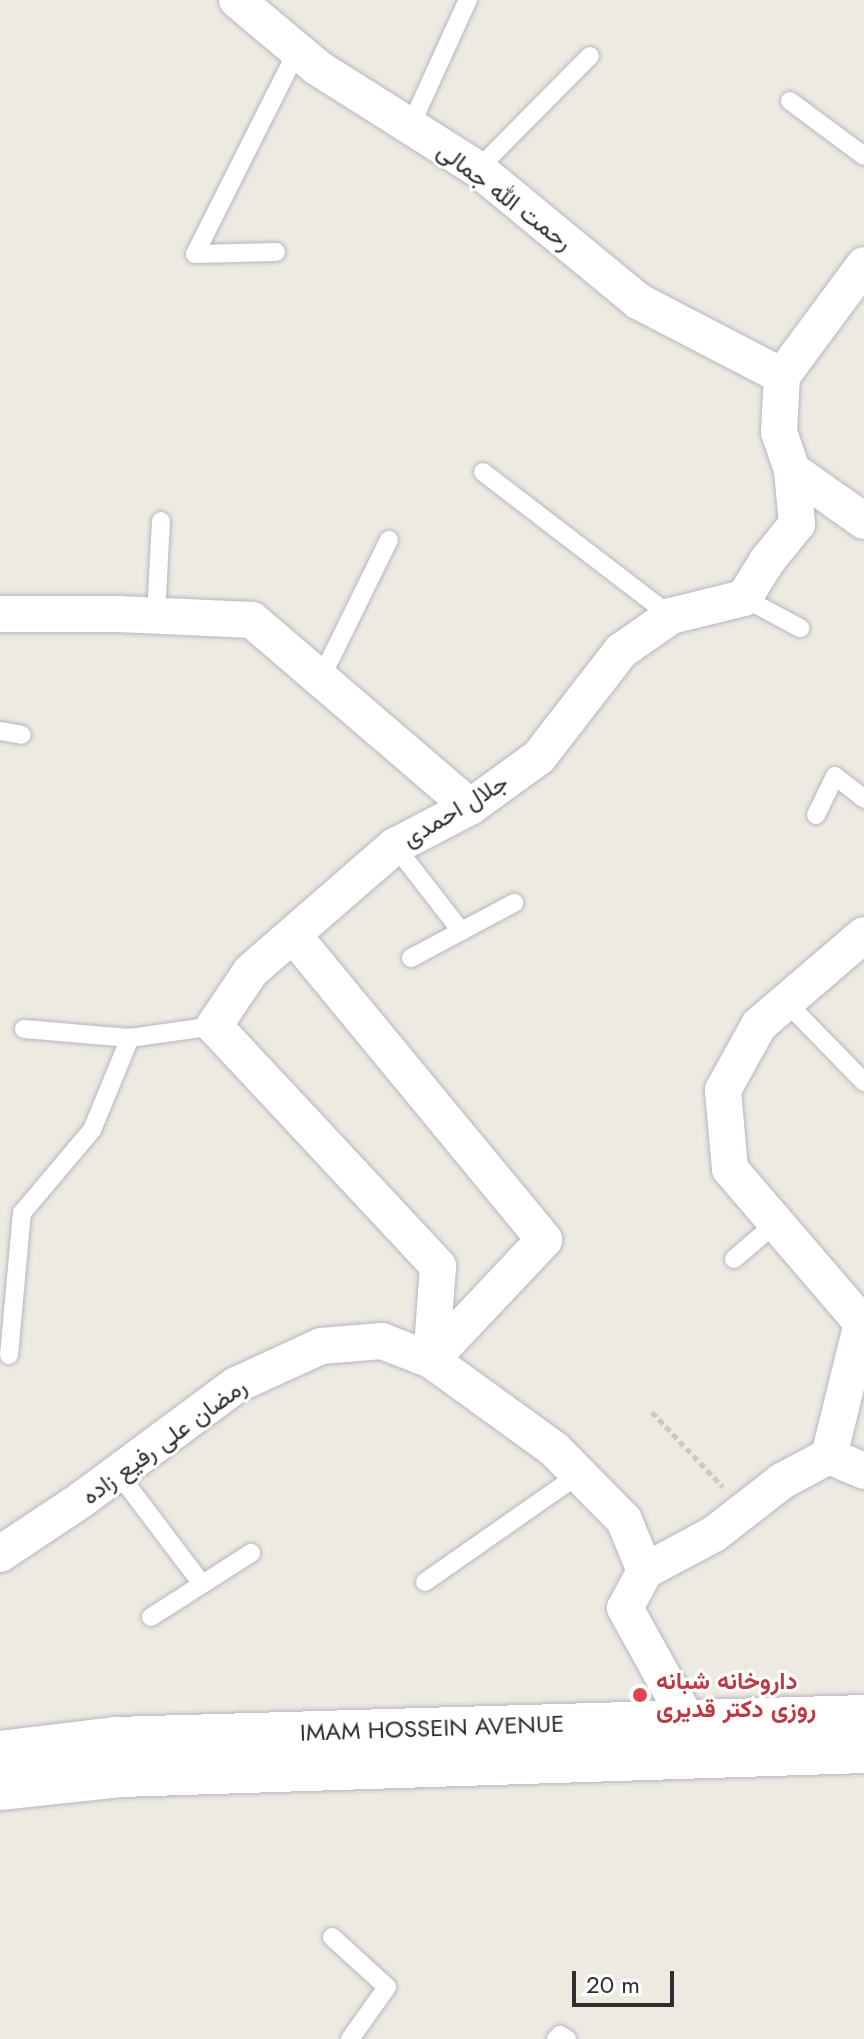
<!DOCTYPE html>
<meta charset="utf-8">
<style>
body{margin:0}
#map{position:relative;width:864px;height:2039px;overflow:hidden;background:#edeae2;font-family:Jost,Vazirmatn,sans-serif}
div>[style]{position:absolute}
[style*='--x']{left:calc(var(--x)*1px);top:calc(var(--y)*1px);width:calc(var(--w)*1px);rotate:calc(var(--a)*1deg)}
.path>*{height:5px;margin-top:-2.5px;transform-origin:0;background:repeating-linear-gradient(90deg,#c9c9c9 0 6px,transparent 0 10px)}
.roads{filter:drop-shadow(0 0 2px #b5b6c0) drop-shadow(0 0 2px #b5b6c0)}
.lane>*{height:18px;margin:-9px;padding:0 9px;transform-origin:9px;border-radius:9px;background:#fff}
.street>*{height:36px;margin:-18px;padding:0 18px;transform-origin:18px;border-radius:18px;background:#fff}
.secondary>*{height:44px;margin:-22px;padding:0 22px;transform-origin:22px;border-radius:22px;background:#fff}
.dots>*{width:22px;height:22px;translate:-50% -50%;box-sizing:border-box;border:4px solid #fff;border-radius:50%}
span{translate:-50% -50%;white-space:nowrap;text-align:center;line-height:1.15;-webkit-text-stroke:6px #fff;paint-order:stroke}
.street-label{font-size:24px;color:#2e2e2e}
.health-label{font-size:24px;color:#be3a42;font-weight:700}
.left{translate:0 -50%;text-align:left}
.scale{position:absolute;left:572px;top:1971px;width:102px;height:36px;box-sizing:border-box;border:4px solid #2e2e2e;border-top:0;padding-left:10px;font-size:24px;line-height:28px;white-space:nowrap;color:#2e2e2e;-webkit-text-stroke:6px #fff;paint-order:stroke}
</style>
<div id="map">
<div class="path">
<i style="--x:652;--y:1412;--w:103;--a:46.6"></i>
</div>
<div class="roads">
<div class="lane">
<i style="--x:790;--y:101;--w:92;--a:36.6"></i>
<i style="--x:410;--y:127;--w:140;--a:-65.5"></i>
<i style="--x:478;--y:169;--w:159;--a:-45.3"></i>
<i style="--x:276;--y:252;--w:81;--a:178.6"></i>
<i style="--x:195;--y:254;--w:227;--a:-63.3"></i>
<i style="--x:483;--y:472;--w:237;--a:37.5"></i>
<i style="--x:744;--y:598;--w:64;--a:28.2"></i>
<i style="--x:156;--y:616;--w:95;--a:-87"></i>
<i style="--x:321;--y:678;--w:154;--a:-63.8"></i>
<i style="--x:0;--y:731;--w:22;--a:10"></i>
<i style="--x:816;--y:815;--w:43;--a:-64"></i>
<i style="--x:835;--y:776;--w:37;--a:38"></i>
<i style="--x:395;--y:846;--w:108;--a:52.2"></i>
<i style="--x:411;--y:958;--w:117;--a:-28.1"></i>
<i style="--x:786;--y:1002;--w:112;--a:45.7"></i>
<i style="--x:24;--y:1029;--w:106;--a:4.9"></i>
<i style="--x:130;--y:1038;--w:85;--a:-8.1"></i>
<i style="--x:734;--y:1259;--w:55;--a:-40.6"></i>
<i style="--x:9;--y:1355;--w:143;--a:-84.8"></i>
<i style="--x:22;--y:1213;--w:109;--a:-49.9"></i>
<i style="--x:92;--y:1130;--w:100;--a:-67.6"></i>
<i style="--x:118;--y:1473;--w:139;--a:52.9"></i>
<i style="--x:425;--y:1582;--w:188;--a:-35"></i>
<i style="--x:151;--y:1617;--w:119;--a:-32.6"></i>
<i style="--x:332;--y:1937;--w:74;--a:42.3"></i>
<i style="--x:387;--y:1987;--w:64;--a:125.4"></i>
<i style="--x:556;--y:2039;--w:6;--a:-45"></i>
<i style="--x:560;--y:2035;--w:8;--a:30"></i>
</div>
<div class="street">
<i style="--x:237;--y:0;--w:106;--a:40"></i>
<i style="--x:318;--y:68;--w:189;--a:32.3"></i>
<i style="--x:478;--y:169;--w:207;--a:39.5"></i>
<i style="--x:638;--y:301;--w:162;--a:27.5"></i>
<i style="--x:792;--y:470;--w:88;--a:35.3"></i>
<i style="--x:0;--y:614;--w:118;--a:0"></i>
<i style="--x:118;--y:614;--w:134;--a:2.6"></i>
<i style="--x:252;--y:620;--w:287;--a:40.6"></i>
<i style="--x:293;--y:935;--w:395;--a:50.5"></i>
<i style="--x:544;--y:1240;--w:165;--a:133.3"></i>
<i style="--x:431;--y:1360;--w:94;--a:-85.7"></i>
<i style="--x:438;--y:1266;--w:328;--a:-133"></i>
<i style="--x:214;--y:1026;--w:66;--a:-56.1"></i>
<i style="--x:251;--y:971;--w:191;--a:-41"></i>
<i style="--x:395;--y:846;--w:85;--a:-27.5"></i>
<i style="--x:470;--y:807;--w:85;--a:-35.9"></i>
<i style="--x:539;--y:757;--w:134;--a:-52.3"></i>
<i style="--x:621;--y:651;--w:61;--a:-35"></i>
<i style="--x:671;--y:616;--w:75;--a:-13.9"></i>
<i style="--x:744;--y:598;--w:44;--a:-58.1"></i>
<i style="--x:767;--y:561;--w:48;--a:-51"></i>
<i style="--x:797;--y:524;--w:54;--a:-95.3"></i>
<i style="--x:792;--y:470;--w:40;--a:-108.9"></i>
<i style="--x:779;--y:432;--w:56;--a:-86.9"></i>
<i style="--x:782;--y:376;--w:138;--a:-53.5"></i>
<i style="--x:829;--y:1456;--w:137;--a:-76.1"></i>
<i style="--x:862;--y:1323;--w:203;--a:-130.6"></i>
<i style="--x:730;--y:1169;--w:79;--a:-95.1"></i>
<i style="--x:723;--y:1090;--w:74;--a:-61"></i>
<i style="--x:759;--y:1025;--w:138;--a:-40.6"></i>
<i style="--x:0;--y:1554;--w:97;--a:-33.7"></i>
<i style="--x:81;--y:1500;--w:193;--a:-36.6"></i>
<i style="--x:236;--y:1385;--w:94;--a:-24.6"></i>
<i style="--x:321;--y:1346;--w:61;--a:-4.7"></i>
<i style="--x:382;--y:1341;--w:53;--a:21.2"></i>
<i style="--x:431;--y:1360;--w:152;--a:35.9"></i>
<i style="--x:554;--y:1449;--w:100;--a:45.4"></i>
<i style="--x:624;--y:1520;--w:55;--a:67.6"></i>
<i style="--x:645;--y:1571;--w:42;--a:118.4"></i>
<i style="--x:625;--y:1608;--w:128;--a:61"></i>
<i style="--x:645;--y:1571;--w:78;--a:-28.2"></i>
<i style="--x:714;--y:1534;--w:86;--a:-37.9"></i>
<i style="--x:782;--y:1481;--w:53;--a:-28"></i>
<i style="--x:829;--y:1456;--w:38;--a:23"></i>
</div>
<div class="secondary">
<i style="--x:0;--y:1753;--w:117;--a:-6.9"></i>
<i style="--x:116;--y:1739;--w:748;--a:-1.68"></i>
<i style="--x:0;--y:1788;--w:122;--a:-6.1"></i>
<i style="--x:121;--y:1775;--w:743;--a:-1.85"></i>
</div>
</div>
<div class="dots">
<i style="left:640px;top:1695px;background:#e0444e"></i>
</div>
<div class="street-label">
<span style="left:505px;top:196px;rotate:37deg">رحمت الله جمالی</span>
<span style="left:455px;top:810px;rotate:-31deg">جلال احمدی</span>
<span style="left:164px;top:1441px;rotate:-36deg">رمضان علی رفیع زاده</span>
<span style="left:432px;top:1728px;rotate:-2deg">IMAM HOSSEIN AVENUE</span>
</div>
<div class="health-label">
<span class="left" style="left:656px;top:1695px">داروخانه شبانه<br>روزی دکتر قدیری</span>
</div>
<div class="scale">20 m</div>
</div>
